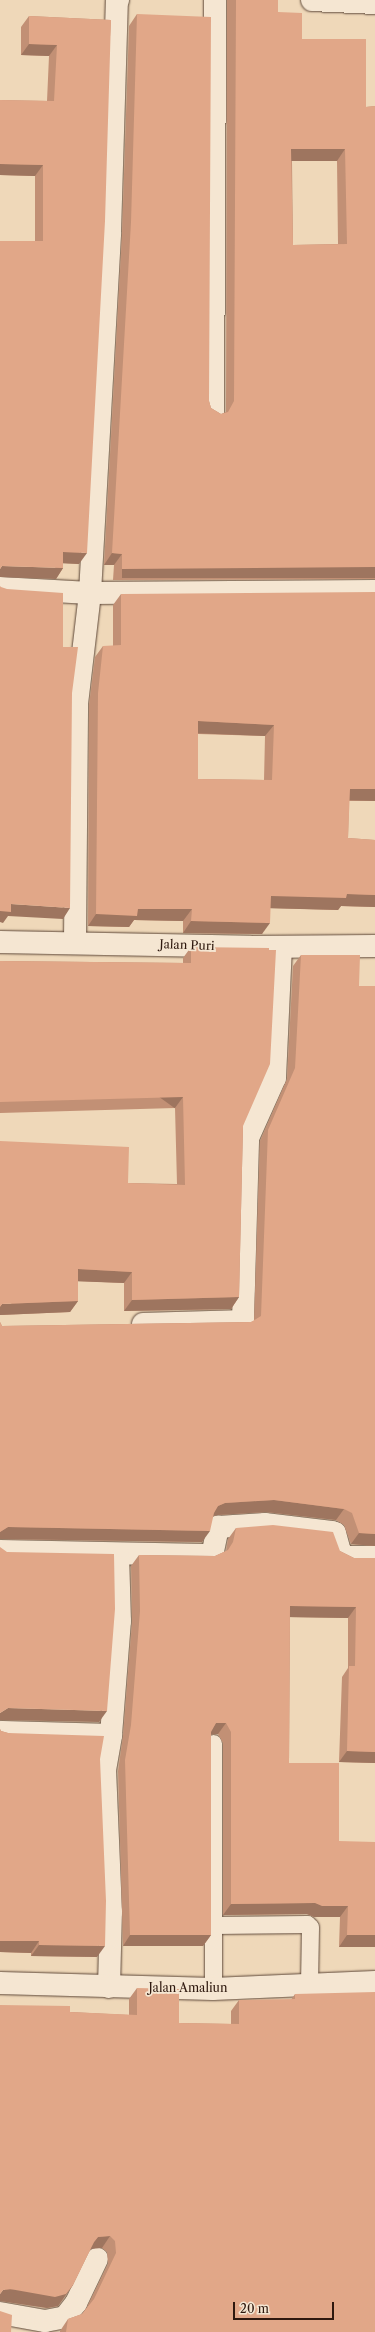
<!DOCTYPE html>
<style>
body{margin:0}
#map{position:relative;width:375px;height:2332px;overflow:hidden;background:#efd8b9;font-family:"Libre Caslon Text",serif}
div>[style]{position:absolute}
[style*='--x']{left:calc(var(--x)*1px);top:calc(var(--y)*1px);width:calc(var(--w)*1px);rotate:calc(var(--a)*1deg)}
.roads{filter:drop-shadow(0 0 1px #5e4839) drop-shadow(0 0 1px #5e4839)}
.lane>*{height:17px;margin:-8.5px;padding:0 8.5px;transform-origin:8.5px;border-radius:8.5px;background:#f5e6d2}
.street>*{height:22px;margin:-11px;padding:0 11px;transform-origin:11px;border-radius:11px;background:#f5e6d2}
.secondary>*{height:22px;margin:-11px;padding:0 11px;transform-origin:11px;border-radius:11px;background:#f5e6d2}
.wall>*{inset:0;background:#c29075}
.shaded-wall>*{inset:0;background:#9e755f;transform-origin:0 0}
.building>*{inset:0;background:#e1a788}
span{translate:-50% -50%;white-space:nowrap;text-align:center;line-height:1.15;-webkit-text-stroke:3.5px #f5e6d2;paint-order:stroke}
.street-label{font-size:12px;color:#2e180e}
.scale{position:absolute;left:233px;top:2302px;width:101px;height:18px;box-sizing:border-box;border:2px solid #2e180e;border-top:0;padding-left:5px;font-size:12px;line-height:14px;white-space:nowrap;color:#2e180e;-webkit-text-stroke:3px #f5e6d2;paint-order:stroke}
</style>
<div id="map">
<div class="roads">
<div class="lane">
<i style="--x:213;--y:1925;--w:94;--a:-0.6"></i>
<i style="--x:307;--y:1924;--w:4;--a:45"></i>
<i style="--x:310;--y:1927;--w:58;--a:91"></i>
<i style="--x:213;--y:1989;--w:246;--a:-90"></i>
</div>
<div class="street">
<i style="--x:213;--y:413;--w:413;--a:-89.7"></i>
<i style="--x:0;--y:588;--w:90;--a:3.2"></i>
<i style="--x:90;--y:593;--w:285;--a:-0.4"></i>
<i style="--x:0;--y:942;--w:250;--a:1.1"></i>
<i style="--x:250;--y:947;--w:125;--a:-0.5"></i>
<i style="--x:75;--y:942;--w:238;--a:-89.5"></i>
<i style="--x:77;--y:704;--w:112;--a:-83.3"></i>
<i style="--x:90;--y:593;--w:361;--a:-86.8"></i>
<i style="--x:110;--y:233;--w:233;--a:-88.3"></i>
<i style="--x:143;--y:1324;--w:100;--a:-1.7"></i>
<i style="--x:243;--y:1321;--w:183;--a:-88.4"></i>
<i style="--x:248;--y:1138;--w:66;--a:-65.8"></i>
<i style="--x:275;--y:1078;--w:131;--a:-87.4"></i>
<i style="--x:0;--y:1551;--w:207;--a:1.1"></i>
<i style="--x:207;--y:1555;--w:7;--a:-34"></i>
<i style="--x:213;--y:1551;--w:25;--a:-78"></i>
<i style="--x:218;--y:1527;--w:47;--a:-3.7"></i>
<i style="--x:265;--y:1524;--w:67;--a:6.8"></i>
<i style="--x:332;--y:1532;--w:3;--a:18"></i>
<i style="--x:335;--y:1533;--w:20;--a:75"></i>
<i style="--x:340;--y:1552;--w:9;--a:36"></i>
<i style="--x:347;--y:1557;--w:28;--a:0"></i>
<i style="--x:0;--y:1732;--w:111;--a:1.5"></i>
<i style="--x:109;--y:1987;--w:75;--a:-88.5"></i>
<i style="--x:111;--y:1912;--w:142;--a:-92.4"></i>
<i style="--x:105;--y:1770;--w:36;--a:-80"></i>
<i style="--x:111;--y:1735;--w:114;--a:-85.5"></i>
<i style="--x:120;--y:1621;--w:67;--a:-91.7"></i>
<i style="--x:0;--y:2313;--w:46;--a:10.1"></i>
<i style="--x:45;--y:2321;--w:20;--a:-11"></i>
<i style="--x:65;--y:2317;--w:18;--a:-52"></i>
<i style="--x:76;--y:2303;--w:49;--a:-64.5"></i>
</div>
<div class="secondary">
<i style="--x:117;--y:0;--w:1;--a:0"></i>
<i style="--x:312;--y:0;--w:63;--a:2.7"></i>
<i style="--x:0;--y:1983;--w:213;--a:1.6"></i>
<i style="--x:213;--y:1989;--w:162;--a:-2.5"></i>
</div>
</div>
<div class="wall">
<i style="clip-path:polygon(evenodd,227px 0,278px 0,278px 12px,302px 39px,366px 107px,375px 106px,375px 579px,113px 580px,114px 565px,104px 565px,122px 234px,129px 26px,137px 14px,209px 401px,211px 408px,221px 414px,226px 412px,227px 0,292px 161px,337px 161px,338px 244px,293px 245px,292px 161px)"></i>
<i style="clip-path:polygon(29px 16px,111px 20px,79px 564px,63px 563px,63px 568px,56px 579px,35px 241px,35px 176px,0 175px,0 100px,47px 101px,49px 56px,21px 55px,21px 27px)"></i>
<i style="clip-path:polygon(evenodd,121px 594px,375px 801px,349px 801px,348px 838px,375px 840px,375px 907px,341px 906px,338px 910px,270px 908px,262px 934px,183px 933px,183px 921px,134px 920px,129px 927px,88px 926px,89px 705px,95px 657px,103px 646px,113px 646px,113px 605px,121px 594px,198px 734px,265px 736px,264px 780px,198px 779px,198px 734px)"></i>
<i style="clip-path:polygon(191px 947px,243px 1126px,239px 1297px,231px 1309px,124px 1311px,124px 1283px,78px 1281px,78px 1301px,70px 1312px,0 1315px,128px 1183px,177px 1184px,175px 1108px,0 1113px,0 961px,183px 963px,183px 958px)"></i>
<i style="clip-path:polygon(301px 955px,359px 986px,375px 986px,375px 1546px,351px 1544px,344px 1525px,336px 1520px,266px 1512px,217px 1515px,213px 1516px,202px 1542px,0 1539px,0 1322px,2px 1326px,251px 1322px,254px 1321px,260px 1141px,287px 1079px,293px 966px)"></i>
<i style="clip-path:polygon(236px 1528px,340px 1551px,354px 1558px,375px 1558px,375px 1763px,339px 1762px,342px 1677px,348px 1668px,348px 1618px,290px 1617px,289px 1763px,339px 1841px,375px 1947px,339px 1947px,340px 1917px,314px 1917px,307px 1914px,223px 1915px,223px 1743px,218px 1734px,211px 1734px,211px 1935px,203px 1946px,123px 1946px,118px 1771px,123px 1736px,132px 1622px,131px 1566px,139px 1555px,215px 1556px,226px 1551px,228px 1539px)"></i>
<i style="clip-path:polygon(0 1729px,1px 1731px,100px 1759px,97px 1957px,31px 1956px,31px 1953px,0 1952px)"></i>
<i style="clip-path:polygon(137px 1988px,179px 2023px,231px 2024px,231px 2011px,239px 2000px,291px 2000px,295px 1994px,375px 2332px,60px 2332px,60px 2331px,68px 2319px,82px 2314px,87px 2307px,108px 2264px,107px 2252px,102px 2248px,91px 2248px,73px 2285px,58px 2306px,47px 2308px,2px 2301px,70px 2012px,129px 2015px,129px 1999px)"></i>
</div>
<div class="shaded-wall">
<i style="clip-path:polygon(29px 44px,57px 45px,49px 56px,21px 55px)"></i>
<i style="clip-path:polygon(291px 149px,345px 149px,337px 161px,283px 161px)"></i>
<i style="clip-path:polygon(0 164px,43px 165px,35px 176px,0 175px)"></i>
<i style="clip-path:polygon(63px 552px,87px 553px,79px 564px,56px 563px)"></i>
<i style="clip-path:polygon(112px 553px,122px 554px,114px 565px,104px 565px)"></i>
<i style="clip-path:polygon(2px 566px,63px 568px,56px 579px,0 577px,0 569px)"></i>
<i style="left:375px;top:567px;width:11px;height:253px;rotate:90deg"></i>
<i style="clip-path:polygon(198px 721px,274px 725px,265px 736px,190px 733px)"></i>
<i style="clip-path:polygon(350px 789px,375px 789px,375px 801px,342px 800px)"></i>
<i style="clip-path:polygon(347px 894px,375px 895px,375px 907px,341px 906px,338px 910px,262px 908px,271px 896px)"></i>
<i style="clip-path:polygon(11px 904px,70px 908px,63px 919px,8px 916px,3px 923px,0 922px,0 911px)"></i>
<i style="clip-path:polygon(138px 909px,192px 909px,183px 921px,134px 920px,129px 927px,88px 926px,96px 914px)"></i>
<i style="clip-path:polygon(191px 921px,270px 923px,262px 934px,183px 933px)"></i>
<i style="left:183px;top:1097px;width:14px;height:183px;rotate:126deg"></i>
<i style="clip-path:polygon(78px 1269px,132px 1272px,124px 1283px,70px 1281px)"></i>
<i style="clip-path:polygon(239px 1297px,231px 1309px,124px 1311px,132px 1300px)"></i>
<i style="clip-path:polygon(78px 1301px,70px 1312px,0 1315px,0 1306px,2px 1304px)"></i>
<i style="clip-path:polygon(274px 1500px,344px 1509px,336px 1520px,266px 1512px,217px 1515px,210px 1517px,218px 1506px,225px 1503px)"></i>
<i style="clip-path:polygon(8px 1527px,210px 1531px,202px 1542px,0 1539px,0 1532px)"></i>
<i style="clip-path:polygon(359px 1533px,375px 1534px,375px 1546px,351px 1544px)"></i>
<i style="clip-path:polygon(290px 1606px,356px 1607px,348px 1618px,282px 1617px)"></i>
<i style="clip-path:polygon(8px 1708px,107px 1711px,99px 1722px,0 1720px,0 1713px)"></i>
<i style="clip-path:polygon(216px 1723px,226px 1723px,218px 1734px,208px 1735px)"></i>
<i style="clip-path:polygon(347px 1751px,375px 1752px,375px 1763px,339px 1762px)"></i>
<i style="clip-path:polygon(315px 1903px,348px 1906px,340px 1917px,314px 1917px,307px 1914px,223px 1915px,231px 1904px)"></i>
<i style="clip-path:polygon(130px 1935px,211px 1935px,203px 1946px,123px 1946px)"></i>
<i style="clip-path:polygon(347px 1935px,375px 1935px,375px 1947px,339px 1947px)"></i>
<i style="clip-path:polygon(0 1941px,39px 1941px,31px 1953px,0 1952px)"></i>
<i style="clip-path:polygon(39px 1945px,105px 1946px,97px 1957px,31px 1956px)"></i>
<i style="clip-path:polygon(110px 2236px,102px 2248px,90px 2249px,94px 2242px,98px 2237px)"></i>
<i style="clip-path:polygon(73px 2285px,58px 2306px,47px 2308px,0 2301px,0 2294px,3px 2290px)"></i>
</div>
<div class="building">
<i style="clip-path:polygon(evenodd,236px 0,278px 0,278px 12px,302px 13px,302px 39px,366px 39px,366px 107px,375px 106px,375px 567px,122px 569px,122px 554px,112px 553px,131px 222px,137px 14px,211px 17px,209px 401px,211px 408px,221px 414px,228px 412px,234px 401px,236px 0,291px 149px,345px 149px,347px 244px,293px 245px,291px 149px)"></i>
<i style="clip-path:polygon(29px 16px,111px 20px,105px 221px,87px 553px,63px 552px,63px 568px,2px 566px,0 569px,0 241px,43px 241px,43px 165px,0 164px,0 100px,54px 101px,57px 45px,29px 44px)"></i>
<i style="clip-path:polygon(0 586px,1px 587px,7px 589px,63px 593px,63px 647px,78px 647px,72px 693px,70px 908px,11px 904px,11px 912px,0 911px)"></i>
<i style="clip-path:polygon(evenodd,375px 592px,375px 789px,350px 789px,348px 838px,375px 840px,375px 895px,347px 894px,346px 898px,271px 896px,270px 923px,191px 921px,192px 909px,138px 909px,137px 916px,96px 914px,98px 693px,103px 646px,121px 645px,121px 594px,375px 592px,198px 721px,274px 725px,272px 780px,198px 779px,198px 721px)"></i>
<i style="clip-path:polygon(191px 947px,269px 948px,269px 950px,276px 950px,270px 1064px,243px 1126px,239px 1297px,132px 1300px,132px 1272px,78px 1269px,78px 1301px,2px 1304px,0 1307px,0 1141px,129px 1147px,128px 1183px,185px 1185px,183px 1097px,0 1102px,0 961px,191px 963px)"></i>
<i style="clip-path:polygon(301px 955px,360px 955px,359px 986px,375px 986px,375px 1534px,359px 1533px,352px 1513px,344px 1509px,274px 1500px,225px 1503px,218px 1506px,214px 1513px,210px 1531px,8px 1527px,0 1532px,0 1322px,2px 1326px,251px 1322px,261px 1316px,268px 1130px,295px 1068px)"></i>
<i style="clip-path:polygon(273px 1525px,333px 1532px,340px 1551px,354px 1558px,375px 1558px,375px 1752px,347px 1751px,349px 1666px,355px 1666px,356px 1607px,290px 1606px,289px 1763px,339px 1763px,339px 1841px,375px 1842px,375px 1935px,347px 1935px,348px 1906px,322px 1906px,315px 1903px,231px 1904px,231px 1732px,226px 1723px,216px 1723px,211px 1732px,211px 1935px,130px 1935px,125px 1760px,131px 1725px,140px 1611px,139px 1555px,215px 1556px,228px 1550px,233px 1542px,236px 1528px)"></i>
<i style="clip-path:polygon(0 1547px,7px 1552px,114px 1554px,115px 1609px,107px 1711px,8px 1708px,0 1713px)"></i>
<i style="clip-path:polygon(0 1729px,1px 1731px,8px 1733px,104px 1736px,100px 1759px,106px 1901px,105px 1946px,39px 1945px,39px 1941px,0 1941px)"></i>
<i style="clip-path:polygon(137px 1988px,179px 1989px,179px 2023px,239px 2024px,239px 2000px,295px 1999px,295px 1994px,375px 1992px,375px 2332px,66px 2332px,68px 2319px,82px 2314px,94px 2299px,116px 2253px,115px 2241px,110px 2236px,98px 2237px,94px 2242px,73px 2285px,66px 2294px,55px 2297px,10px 2289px,3px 2290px,0 2294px,0 2005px,70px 2006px,70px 2012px,137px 2015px)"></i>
<i style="clip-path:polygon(0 2311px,12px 2315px,11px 2332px,0 2332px)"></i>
</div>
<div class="street-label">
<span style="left:187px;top:945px;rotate:2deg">Jalan Puri</span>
<span style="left:188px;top:1988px">Jalan Amaliun</span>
</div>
<div class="scale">20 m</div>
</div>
